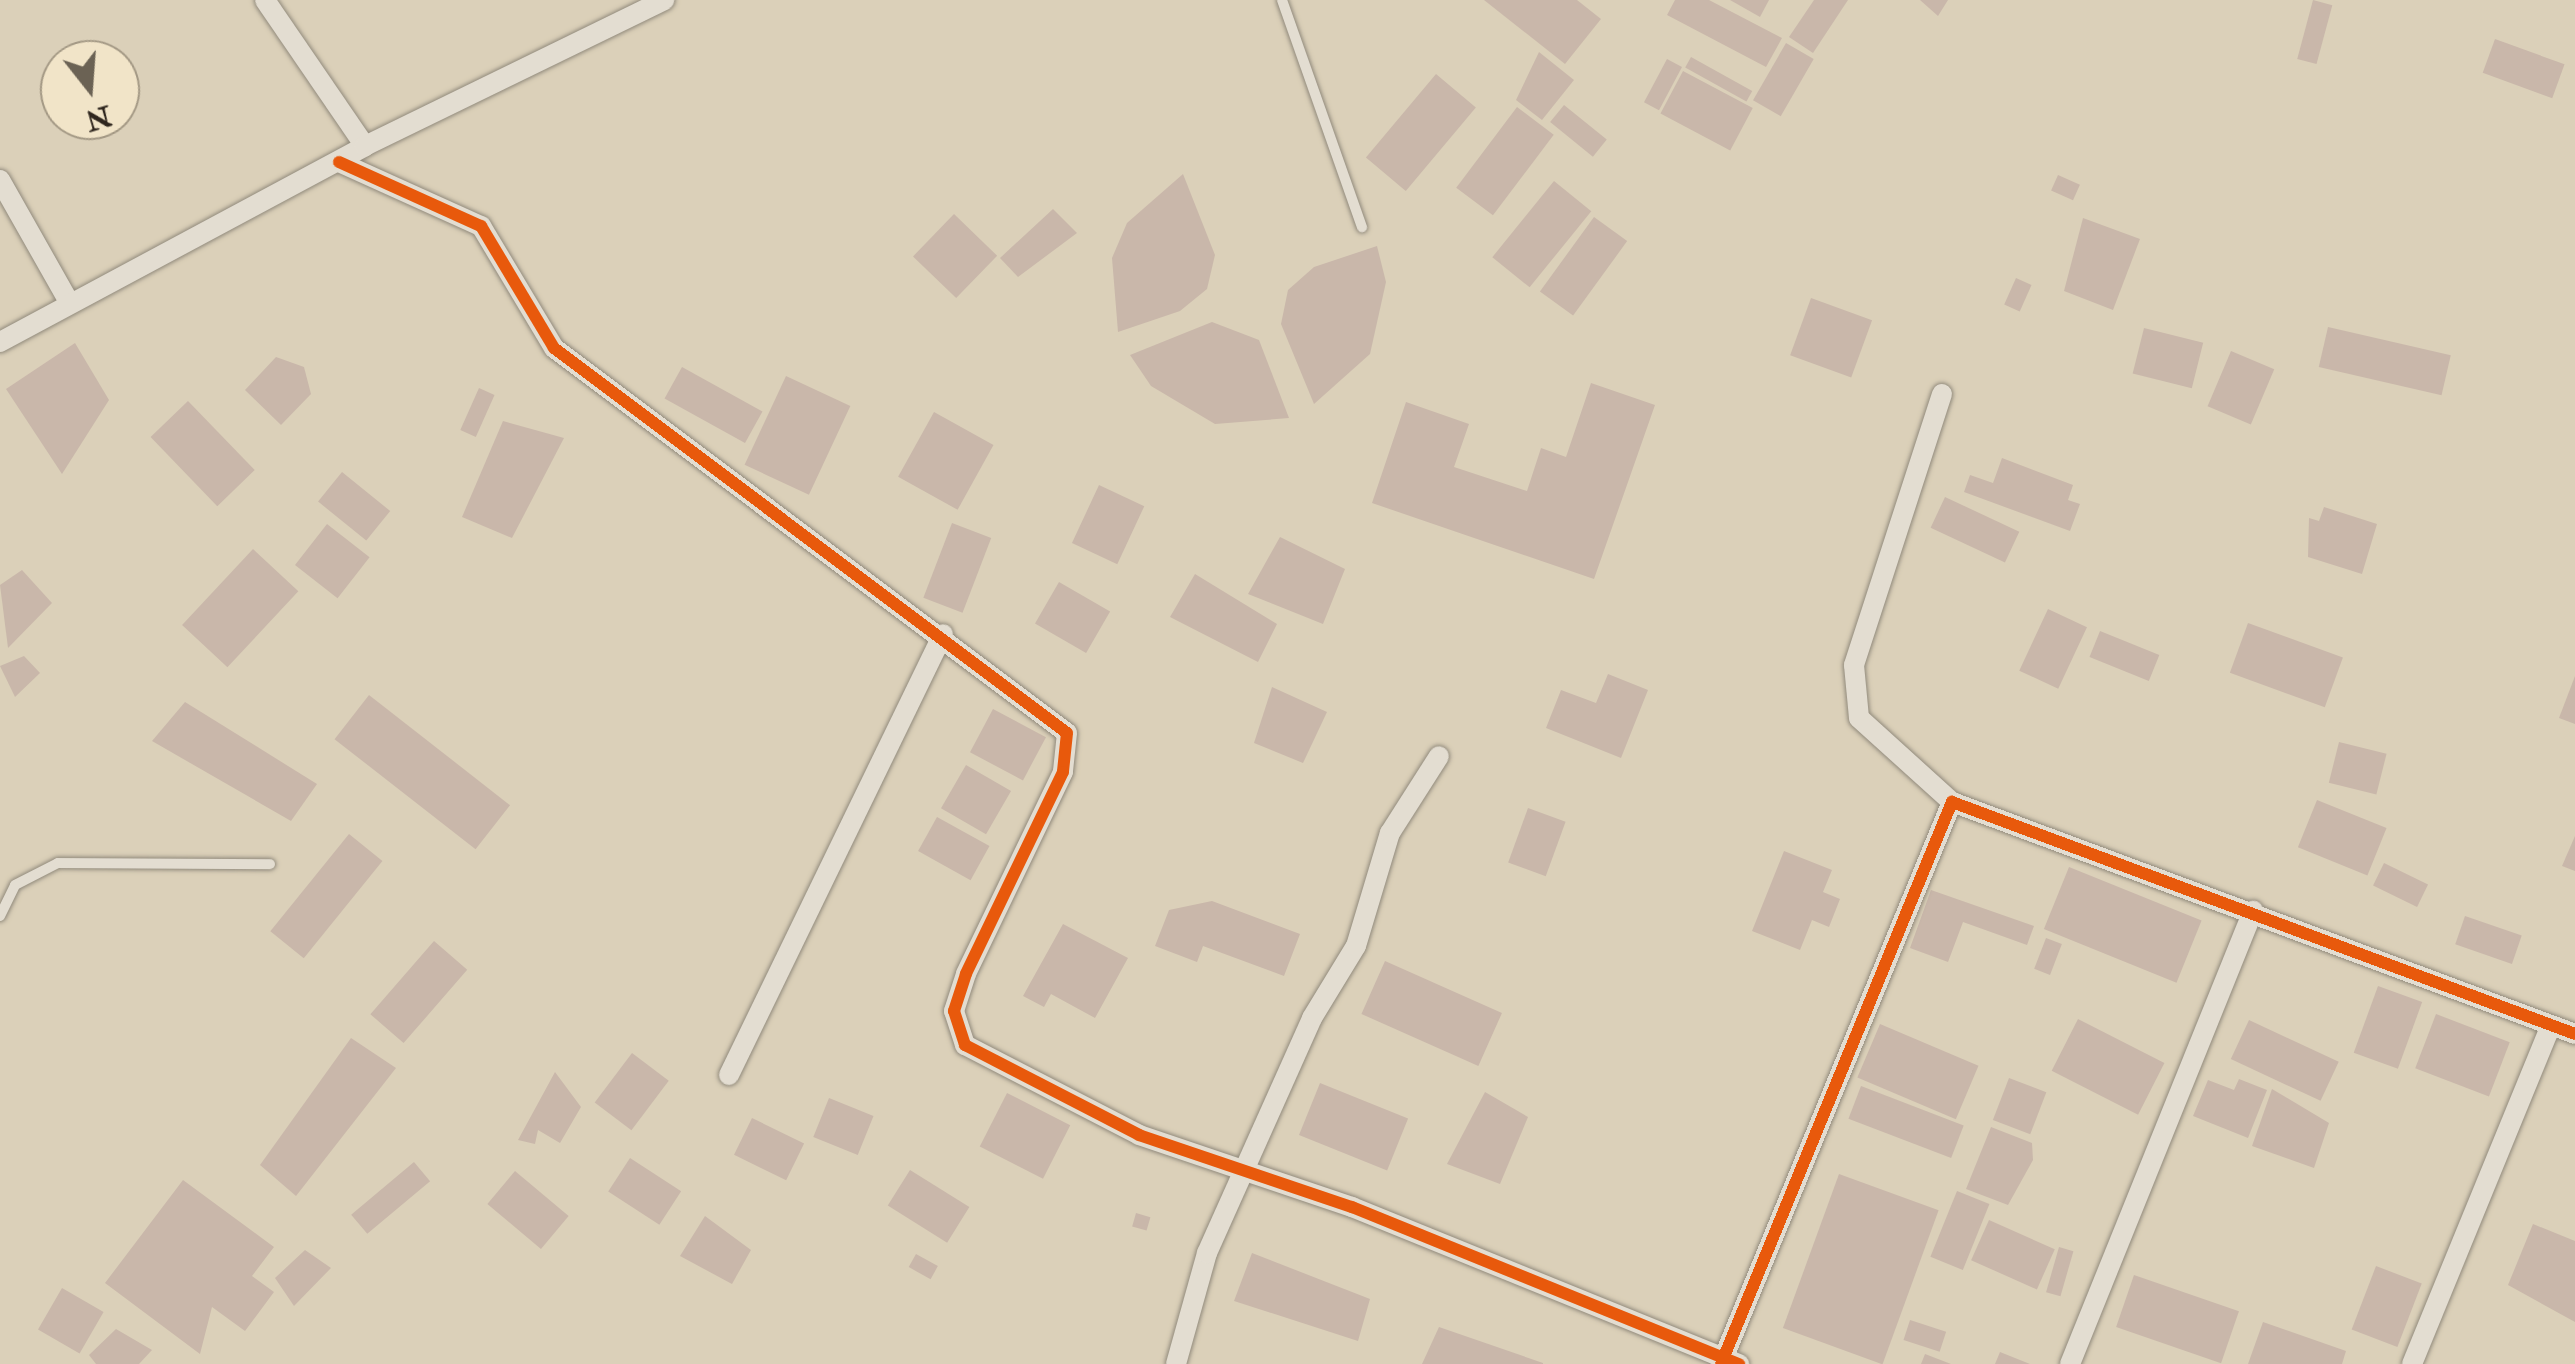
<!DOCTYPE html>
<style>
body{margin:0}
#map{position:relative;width:2575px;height:1364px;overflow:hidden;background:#dbd0b9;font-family:"IM FELL Double Pica",serif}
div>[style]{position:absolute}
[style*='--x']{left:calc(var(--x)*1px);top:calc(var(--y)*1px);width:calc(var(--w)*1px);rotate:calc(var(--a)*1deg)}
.building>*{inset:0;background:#c9b7aa;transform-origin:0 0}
.roads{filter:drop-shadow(0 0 2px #918a7c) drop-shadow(0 0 2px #918a7c)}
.service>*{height:10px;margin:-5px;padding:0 5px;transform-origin:5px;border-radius:5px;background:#e3ddd1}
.minor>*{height:20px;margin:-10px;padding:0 10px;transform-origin:10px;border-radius:10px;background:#e3ddd1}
.cycleway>*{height:12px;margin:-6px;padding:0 6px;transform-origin:6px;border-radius:6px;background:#e8590c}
span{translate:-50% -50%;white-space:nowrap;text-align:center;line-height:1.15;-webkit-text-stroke:10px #f1e4c8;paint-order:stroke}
.north{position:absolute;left:40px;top:40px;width:100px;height:100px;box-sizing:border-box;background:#f1e4c8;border:2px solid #a39884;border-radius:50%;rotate:163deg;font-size:28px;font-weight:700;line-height:40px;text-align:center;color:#2f261e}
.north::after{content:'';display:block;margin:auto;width:35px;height:45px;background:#6b6254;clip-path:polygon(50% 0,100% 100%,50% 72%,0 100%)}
</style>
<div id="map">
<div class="building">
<i style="clip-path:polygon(1484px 0,1577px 0,1601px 19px,1565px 64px)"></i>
<i style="clip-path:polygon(1675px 0,1709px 0,1782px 38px,1766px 67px,1667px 15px)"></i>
<i style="clip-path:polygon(1730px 0,1769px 0,1760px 17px)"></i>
<i style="clip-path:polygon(1814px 0,1848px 0,1813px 53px,1789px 37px)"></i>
<i style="clip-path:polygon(1920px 0,1948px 0,1938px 16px)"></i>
<i style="left:2313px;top:0;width:20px;height:61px;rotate:15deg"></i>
<i style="left:2495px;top:39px;width:74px;height:36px;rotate:20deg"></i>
<i style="left:1786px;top:43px;width:32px;height:66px;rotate:30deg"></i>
<i style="clip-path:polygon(1539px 52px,1574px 80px,1542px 120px,1516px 100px)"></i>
<i style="left:1691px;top:57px;width:70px;height:12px;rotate:29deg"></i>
<i style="left:1667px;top:59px;width:17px;height:49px;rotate:28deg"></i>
<i style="left:1683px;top:71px;width:79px;height:48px;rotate:28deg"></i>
<i style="left:1436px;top:74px;width:52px;height:109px;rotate:40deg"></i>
<i style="left:1564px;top:105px;width:55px;height:22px;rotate:39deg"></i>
<i style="left:1517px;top:107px;width:46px;height:101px;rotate:37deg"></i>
<i style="clip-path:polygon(1183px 174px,1215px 255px,1207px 289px,1180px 311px,1118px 332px,1112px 258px,1127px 223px)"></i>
<i style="left:2058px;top:175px;width:24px;height:17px;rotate:24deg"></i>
<i style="left:1554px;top:181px;width:48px;height:98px;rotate:39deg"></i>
<i style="clip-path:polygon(1053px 209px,1077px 233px,1018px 277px,1000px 258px)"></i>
<i style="left:954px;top:214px;width:60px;height:59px;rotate:44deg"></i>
<i style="left:1594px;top:217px;width:41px;height:92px;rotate:36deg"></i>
<i style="clip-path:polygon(2083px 218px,2140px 239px,2113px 310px,2064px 291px)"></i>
<i style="clip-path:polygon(1377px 246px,1386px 282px,1370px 354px,1314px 404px,1281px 324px,1288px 290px,1314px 267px)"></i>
<i style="left:2016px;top:278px;width:17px;height:29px;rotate:24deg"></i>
<i style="left:1811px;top:298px;width:65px;height:61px;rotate:20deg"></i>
<i style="clip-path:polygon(1212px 322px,1259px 340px,1289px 418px,1215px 424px,1151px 386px,1130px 355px)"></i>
<i style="left:2328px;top:327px;width:126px;height:41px;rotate:13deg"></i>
<i style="left:2144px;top:328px;width:61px;height:47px;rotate:14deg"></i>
<i style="clip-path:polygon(75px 343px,109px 400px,62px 474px,6px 389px)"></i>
<i style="left:2231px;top:351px;width:47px;height:60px;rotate:23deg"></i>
<i style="clip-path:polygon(276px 357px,304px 367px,311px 394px,281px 425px,245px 390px)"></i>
<i style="left:682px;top:367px;width:92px;height:36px;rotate:29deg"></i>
<i style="left:786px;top:376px;width:71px;height:98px;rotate:25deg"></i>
<i style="clip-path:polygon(1591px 383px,1655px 405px,1594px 579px,1372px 503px,1406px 402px,1469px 424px,1454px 467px,1527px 491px,1541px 448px,1566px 457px)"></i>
<i style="left:479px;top:388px;width:17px;height:46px;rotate:24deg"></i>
<i style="left:188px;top:401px;width:96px;height:52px;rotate:46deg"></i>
<i style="left:934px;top:412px;width:68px;height:74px;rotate:29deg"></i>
<i style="clip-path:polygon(503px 421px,564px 438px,512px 538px,462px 517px)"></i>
<i style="clip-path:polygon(2002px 458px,2073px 485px,2068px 500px,2080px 504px,2070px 531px,1964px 492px,1970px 475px,1993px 483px)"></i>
<i style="left:342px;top:472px;width:62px;height:38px;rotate:39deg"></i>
<i style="left:1099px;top:485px;width:50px;height:64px;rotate:25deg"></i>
<i style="left:1945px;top:497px;width:82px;height:34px;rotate:25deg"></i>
<i style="clip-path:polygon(2324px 507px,2377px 524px,2362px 574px,2308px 557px,2309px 518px,2319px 521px)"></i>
<i style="left:952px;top:523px;width:42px;height:80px;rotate:21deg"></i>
<i style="left:327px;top:524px;width:54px;height:52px;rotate:38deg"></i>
<i style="clip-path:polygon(1280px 537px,1345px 569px,1323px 624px,1248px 594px)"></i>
<i style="left:253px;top:549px;width:62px;height:104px;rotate:43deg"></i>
<i style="clip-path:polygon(22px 570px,52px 603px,8px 648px,0 585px)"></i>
<i style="clip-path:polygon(1195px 574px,1277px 624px,1258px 662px,1170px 617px)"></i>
<i style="left:1059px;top:582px;width:59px;height:48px;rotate:30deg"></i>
<i style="left:2048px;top:609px;width:43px;height:68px;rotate:25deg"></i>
<i style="left:2248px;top:623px;width:101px;height:53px;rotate:20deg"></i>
<i style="left:2100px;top:631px;width:64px;height:28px;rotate:22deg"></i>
<i style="clip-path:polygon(24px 656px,40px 673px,15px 697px,0 666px)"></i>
<i style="clip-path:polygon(1608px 674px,1648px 690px,1621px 758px,1546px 728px,1561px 690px,1596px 703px)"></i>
<i style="clip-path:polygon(2575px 676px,2575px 724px,2559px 718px)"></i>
<i style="clip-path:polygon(1272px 687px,1327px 712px,1303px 763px,1254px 743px)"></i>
<i style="left:369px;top:695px;width:179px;height:56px;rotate:38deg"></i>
<i style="clip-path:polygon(185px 702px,317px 784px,291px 821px,152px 741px)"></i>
<i style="left:993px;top:709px;width:60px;height:49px;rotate:28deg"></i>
<i style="left:2339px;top:742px;width:49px;height:42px;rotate:14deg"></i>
<i style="left:966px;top:765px;width:52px;height:50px;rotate:30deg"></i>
<i style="left:2317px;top:800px;width:75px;height:51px;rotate:22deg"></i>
<i style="left:1528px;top:808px;width:40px;height:58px;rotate:20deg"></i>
<i style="left:937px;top:817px;width:60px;height:39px;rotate:29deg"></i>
<i style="left:349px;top:834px;width:43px;height:125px;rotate:39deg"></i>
<i style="clip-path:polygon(2575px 836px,2575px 871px,2562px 866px)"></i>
<i style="clip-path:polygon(1784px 851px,1832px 870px,1823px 892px,1840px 899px,1829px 927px,1812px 920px,1800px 950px,1752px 931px)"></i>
<i style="left:2384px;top:863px;width:49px;height:25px;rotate:26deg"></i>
<i style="left:2069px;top:867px;width:143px;height:67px;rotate:22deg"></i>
<i style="clip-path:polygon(1931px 890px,2034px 926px,2027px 945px,1963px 922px,1948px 962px,1910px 948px)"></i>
<i style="clip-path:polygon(1212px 901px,1300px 934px,1284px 976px,1203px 946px,1197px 962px,1155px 946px,1169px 910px)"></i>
<i style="left:2465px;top:916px;width:60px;height:30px;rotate:19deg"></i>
<i style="clip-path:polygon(1063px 924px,1128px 958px,1095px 1018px,1051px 994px,1044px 1007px,1023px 996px)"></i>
<i style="left:2046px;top:938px;width:17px;height:33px;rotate:21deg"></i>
<i style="left:434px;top:941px;width:44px;height:97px;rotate:41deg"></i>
<i style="left:1385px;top:961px;width:128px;height:58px;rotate:24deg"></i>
<i style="left:2378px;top:986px;width:47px;height:71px;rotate:20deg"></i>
<i style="left:2436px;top:1014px;width:79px;height:58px;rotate:21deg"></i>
<i style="left:2078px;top:1019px;width:97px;height:58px;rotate:27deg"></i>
<i style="left:2249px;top:1020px;width:99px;height:43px;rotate:25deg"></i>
<i style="left:1880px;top:1024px;width:107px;height:58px;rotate:23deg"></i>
<i style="clip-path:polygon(351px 1038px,396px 1068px,296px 1196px,260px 1165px)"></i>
<i style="left:632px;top:1053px;width:46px;height:62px;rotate:37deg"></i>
<i style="clip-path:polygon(555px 1072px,581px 1107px,560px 1143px,538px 1130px,535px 1144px,518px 1140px)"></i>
<i style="left:2009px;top:1078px;width:40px;height:45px;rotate:21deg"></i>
<i style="clip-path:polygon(2239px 1079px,2267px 1090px,2248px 1138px,2193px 1116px,2208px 1080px,2234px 1090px)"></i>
<i style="left:1320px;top:1083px;width:95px;height:56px;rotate:22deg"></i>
<i style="left:1861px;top:1086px;width:110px;height:35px;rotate:21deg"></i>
<i style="clip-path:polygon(2272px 1089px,2329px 1123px,2314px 1168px,2252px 1146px)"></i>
<i style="clip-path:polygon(1485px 1092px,1528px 1117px,1500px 1184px,1447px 1164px)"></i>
<i style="left:1007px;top:1093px;width:71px;height:60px;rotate:27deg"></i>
<i style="left:829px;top:1098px;width:48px;height:42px;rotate:22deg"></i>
<i style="left:752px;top:1118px;width:58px;height:41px;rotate:26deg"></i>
<i style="clip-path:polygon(1991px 1127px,2032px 1143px,2033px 1160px,2008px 1205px,1966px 1189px)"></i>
<i style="left:630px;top:1158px;width:61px;height:40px;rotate:33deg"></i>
<i style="left:414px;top:1162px;width:25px;height:82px;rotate:50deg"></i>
<i style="left:910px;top:1170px;width:70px;height:42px;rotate:32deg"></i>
<i style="left:515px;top:1171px;width:70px;height:43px;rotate:40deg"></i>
<i style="left:1839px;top:1174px;width:106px;height:164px;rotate:20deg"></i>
<i style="clip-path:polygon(183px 1180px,274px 1247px,252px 1276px,274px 1292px,245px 1331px,212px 1307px,200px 1354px,105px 1283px)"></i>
<i style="left:1957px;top:1191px;width:35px;height:71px;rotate:22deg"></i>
<i style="left:1136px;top:1213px;width:15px;height:14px;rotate:16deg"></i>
<i style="clip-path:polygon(705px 1216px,751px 1250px,732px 1284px,680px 1256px)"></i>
<i style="left:1989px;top:1220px;width:72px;height:44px;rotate:24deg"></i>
<i style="clip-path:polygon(2533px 1224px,2575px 1241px,2575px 1322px,2508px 1285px)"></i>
<i style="left:2059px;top:1247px;width:15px;height:47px;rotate:16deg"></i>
<i style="clip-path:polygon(305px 1250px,331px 1268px,294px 1306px,275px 1278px)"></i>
<i style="clip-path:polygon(1252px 1253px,1370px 1299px,1358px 1341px,1234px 1301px)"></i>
<i style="left:916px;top:1254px;width:25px;height:15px;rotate:29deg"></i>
<i style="left:2376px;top:1266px;width:49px;height:68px;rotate:21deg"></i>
<i style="left:2134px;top:1275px;width:111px;height:55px;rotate:19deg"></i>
<i style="left:62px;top:1288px;width:48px;height:48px;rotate:30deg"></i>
<i style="left:1910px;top:1320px;width:38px;height:21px;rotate:18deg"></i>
<i style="clip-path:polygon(2263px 1322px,2346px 1351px,2342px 1364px,2248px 1364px)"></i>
<i style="clip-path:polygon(1439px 1327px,1543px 1363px,1543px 1364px,1422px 1364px)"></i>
<i style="clip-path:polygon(116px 1329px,152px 1350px,139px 1364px,96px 1364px,89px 1355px)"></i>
<i style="clip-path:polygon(2000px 1352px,2030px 1364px,1995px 1364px)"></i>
<i style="clip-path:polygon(1925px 1354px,1951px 1364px,1921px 1364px)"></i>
</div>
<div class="roads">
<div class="service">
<i style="--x:1282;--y:0;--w:241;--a:70.6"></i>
<i style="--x:0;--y:916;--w:34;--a:-64"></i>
<i style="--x:15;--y:885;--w:48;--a:-27.1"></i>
<i style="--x:58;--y:863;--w:212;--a:0.3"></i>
</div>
<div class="minor">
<i style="--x:265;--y:0;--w:177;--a:55.6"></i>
<i style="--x:339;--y:162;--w:156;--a:24.3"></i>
<i style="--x:481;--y:226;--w:142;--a:59.1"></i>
<i style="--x:554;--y:348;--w:641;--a:36.89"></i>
<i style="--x:1067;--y:733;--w:39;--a:96"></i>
<i style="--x:1063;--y:772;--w:224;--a:115.7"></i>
<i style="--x:966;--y:974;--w:39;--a:108"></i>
<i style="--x:954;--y:1011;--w:36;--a:72"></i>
<i style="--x:965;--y:1045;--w:196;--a:27.3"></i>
<i style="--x:1139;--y:1135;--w:225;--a:18.7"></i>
<i style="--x:1352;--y:1207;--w:418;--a:22.1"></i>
<i style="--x:0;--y:180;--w:140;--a:60.5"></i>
<i style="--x:0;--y:342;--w:414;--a:-28.2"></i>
<i style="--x:365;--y:146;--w:333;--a:-26"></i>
<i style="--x:1942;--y:394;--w:285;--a:108"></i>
<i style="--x:1854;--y:665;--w:53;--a:84.6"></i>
<i style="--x:1859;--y:718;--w:125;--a:42.1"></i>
<i style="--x:729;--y:1075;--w:490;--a:-64.1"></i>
<i style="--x:1176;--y:1364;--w:115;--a:-74.4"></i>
<i style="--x:1207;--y:1253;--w:257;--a:-65.9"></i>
<i style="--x:1312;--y:1018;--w:84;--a:-58.6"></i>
<i style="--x:1356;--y:946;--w:118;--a:-73.3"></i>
<i style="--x:1390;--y:833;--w:91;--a:-57.5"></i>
<i style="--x:1721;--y:1364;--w:608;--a:-67.66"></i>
<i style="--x:1952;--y:802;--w:665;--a:20.42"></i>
<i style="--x:2070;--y:1364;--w:489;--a:-68"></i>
<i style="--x:2412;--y:1364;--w:366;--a:-67.7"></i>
</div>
</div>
<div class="cycleway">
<i style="--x:339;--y:162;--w:156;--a:24.3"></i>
<i style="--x:481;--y:226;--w:142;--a:59.1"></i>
<i style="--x:554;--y:348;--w:641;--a:36.89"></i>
<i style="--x:1067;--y:733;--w:39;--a:96"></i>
<i style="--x:1063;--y:772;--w:224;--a:115.7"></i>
<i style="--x:966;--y:974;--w:39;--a:108"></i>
<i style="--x:954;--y:1011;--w:36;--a:72"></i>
<i style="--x:965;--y:1045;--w:196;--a:27.3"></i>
<i style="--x:1139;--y:1135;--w:225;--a:18.7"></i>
<i style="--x:1352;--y:1207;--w:418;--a:22.1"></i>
<i style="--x:1721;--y:1364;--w:608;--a:-67.66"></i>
<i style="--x:1952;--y:802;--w:665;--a:20.42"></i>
</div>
<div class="north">N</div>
</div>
